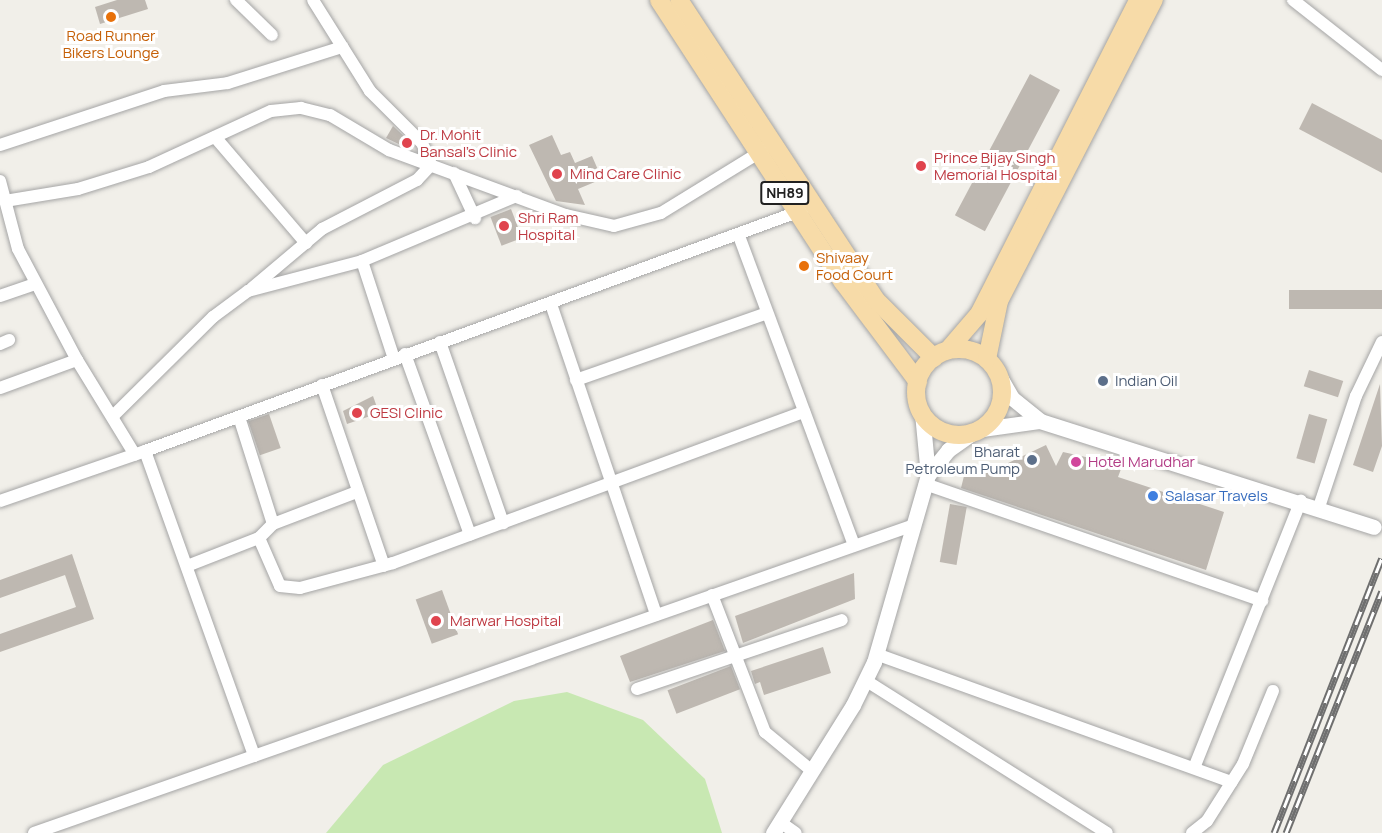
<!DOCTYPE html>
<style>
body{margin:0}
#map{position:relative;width:1382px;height:833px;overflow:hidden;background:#f1efe9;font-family:Manrope,sans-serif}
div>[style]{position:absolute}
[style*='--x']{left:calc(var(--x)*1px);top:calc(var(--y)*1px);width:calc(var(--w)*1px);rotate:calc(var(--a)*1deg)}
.grass>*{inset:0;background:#c8e8b2}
.building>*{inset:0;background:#beb8b1;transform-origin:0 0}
.roads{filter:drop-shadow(0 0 2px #a5a5a5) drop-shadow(0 0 2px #a5a5a5)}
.minor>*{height:12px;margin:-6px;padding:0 6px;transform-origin:6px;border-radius:6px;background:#fff}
.tertiary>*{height:15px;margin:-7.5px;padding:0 7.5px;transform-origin:7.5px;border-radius:7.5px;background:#fff}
.primary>*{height:18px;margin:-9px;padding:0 9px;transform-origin:9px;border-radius:9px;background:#f7dba8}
.primary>.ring{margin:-9px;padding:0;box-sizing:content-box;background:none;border:18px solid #f7dba8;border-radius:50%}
.rail>*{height:7px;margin-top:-3.5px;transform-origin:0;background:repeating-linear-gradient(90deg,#fff 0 14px,#6f6f6f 0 28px);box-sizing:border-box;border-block:2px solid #6f6f6f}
.dots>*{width:16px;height:16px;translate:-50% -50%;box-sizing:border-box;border:3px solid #fff;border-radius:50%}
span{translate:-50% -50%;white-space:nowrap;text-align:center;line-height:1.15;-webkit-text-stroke:6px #fff;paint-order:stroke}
.shield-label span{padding:2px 4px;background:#fff;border:2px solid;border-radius:4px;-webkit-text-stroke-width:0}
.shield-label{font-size:14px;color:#212121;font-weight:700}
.food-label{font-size:15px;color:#c56008}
.left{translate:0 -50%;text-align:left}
.health-label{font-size:15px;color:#be3a42}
.service-label{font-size:15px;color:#4e5e75}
.right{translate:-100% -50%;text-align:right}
.hotel-label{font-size:15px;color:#b23c85}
.shop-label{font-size:15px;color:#366cbe}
</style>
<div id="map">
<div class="grass">
<i style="clip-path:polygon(567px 692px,643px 720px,705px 779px,722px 833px,326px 833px,383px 765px,514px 701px)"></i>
</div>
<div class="building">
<i style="clip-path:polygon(117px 0,145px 0,148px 9px,100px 24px,95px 7px)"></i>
<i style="left:1030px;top:74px;width:34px;height:160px;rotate:28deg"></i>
<i style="clip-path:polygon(1312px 103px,1382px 140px,1382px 173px,1299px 129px)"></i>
<i style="clip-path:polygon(393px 126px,409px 141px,407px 148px,386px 138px)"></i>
<i style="clip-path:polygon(552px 135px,561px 155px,570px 152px,575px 163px,592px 156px,602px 179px,578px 189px,585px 205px,556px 201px,529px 145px)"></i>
<i style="left:511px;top:209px;width:31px;height:22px;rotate:69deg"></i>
<i style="left:1382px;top:290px;width:19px;height:93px;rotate:90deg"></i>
<i style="left:1309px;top:370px;width:36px;height:17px;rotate:18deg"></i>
<i style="clip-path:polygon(1380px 384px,1382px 446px,1373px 472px,1353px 465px)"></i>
<i style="clip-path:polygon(373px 396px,379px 413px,347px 424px,343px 411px)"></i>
<i style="left:269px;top:414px;width:36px;height:22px;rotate:71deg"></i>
<i style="left:1309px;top:414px;width:19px;height:46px;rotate:16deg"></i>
<i style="clip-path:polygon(1046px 445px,1056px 466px,1063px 452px,1090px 458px,1121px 469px,1118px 477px,1224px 512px,1206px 570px,961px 488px,965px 472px,1004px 465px)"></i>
<i style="left:950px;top:504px;width:17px;height:59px;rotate:10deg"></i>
<i style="clip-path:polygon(72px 554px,94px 619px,0 652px,0 634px,76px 607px,65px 575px,0 598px,0 580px)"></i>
<i style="clip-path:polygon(854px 573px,855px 599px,743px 643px,735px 616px)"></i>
<i style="left:442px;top:590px;width:47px;height:28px;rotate:70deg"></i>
<i style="clip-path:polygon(713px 620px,725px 651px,630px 682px,620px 656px)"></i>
<i style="clip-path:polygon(823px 647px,831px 673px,764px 695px,760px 682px,755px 684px,751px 671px)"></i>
<i style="left:731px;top:666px;width:25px;height:68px;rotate:69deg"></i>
</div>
<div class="roads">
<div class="minor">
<i style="--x:236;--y:0;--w:50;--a:44.2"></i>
<i style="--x:1293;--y:0;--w:113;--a:38.2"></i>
<i style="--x:215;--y:137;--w:140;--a:49.4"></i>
<i style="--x:0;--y:145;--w:173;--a:-18.2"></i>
<i style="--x:164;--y:91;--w:64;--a:-7.1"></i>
<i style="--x:228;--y:83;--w:120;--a:-17.5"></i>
<i style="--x:454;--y:173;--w:50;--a:65"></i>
<i style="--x:0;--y:181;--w:70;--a:75.2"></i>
<i style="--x:18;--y:249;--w:126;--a:62"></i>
<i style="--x:5;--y:201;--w:74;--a:-9.3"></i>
<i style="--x:78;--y:189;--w:74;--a:-17.2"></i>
<i style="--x:149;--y:167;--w:134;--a:-24.7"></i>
<i style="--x:271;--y:111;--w:30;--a:-6"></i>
<i style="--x:301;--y:108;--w:30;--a:14"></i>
<i style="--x:330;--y:115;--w:69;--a:30.7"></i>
<i style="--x:389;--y:150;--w:189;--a:20.2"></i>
<i style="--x:566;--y:215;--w:49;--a:12.9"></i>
<i style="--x:614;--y:226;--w:49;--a:-15.5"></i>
<i style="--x:661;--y:213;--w:122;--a:-31.6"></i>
<i style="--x:739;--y:236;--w:330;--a:69.6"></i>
<i style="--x:362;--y:261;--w:103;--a:71.9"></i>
<i style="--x:252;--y:288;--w:92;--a:-40.1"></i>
<i style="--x:322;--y:229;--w:107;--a:-27.3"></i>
<i style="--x:417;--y:180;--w:21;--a:-47"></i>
<i style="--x:431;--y:165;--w:24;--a:-112"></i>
<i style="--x:422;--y:143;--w:74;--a:-135"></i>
<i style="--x:370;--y:91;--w:107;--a:-122.1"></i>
<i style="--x:0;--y:296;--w:37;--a:-19"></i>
<i style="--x:551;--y:304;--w:328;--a:71.3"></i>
<i style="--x:440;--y:342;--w:192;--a:70.8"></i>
<i style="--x:0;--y:344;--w:10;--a:-24"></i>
<i style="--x:405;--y:354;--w:192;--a:70.2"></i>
<i style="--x:576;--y:380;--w:202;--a:-19.3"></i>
<i style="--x:322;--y:385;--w:191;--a:71.1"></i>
<i style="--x:0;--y:388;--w:82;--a:-20"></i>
<i style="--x:77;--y:360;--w:111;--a:58.6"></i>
<i style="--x:113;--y:416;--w:141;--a:-44.7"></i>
<i style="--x:213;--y:317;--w:44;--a:-36.6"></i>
<i style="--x:248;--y:291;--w:118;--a:-14.7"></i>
<i style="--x:362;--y:261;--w:168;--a:-22.8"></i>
<i style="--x:240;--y:420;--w:109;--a:72.4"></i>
<i style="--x:273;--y:524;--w:90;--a:-20.9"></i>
<i style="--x:145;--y:451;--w:701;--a:-20.12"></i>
<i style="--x:925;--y:484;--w:357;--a:19.1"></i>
<i style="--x:0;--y:501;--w:153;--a:-19"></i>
<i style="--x:145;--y:451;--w:324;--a:70.3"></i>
<i style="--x:1319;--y:507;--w:117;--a:-71.6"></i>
<i style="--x:1356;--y:396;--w:60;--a:-64.3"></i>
<i style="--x:259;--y:538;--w:52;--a:66.4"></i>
<i style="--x:280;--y:586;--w:20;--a:6"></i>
<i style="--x:300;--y:588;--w:96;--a:-15"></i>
<i style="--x:393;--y:563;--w:438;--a:-20.2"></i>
<i style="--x:187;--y:566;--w:77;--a:-21.3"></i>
<i style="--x:259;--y:538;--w:20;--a:-45"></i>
<i style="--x:712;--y:595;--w:147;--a:68.9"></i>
<i style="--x:765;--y:732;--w:61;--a:39.7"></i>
<i style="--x:876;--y:654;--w:378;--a:19.8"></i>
<i style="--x:865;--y:680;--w:286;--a:32.3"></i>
<i style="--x:637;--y:689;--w:216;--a:-18.6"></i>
<i style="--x:1194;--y:768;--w:288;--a:-68.2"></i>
<i style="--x:780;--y:822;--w:19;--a:35"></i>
<i style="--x:34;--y:833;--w:929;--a:-19.29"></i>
<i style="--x:1192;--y:833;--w:19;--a:-39"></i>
<i style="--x:1207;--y:821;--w:67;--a:-57.7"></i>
<i style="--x:1243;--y:764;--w:79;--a:-67.7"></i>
</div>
<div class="tertiary">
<i style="--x:997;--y:372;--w:30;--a:60"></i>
<i style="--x:1012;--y:398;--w:36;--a:39"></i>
<i style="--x:922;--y:413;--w:62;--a:84.5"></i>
<i style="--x:982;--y:429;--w:59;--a:-7.9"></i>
<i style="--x:1040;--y:421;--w:350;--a:17.6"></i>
<i style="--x:773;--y:833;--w:151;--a:-58"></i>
<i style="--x:853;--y:705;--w:48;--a:-64"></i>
<i style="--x:874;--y:662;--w:195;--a:-73.9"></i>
<i style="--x:928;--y:475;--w:32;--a:-51"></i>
<i style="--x:948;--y:450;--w:29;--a:-35"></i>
</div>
<div class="primary">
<i style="--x:659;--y:0;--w:337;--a:56.9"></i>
<i style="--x:843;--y:282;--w:125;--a:53.1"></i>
<i style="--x:679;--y:0;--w:359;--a:56.7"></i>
<i style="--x:876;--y:300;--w:82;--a:45"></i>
<i class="ring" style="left:916px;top:349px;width:68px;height:68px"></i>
<i style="--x:948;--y:350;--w:48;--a:-49.3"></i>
<i style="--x:979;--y:314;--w:352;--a:-63.1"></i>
<i style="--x:987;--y:359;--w:59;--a:-78.3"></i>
<i style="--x:999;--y:301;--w:339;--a:-62.8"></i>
</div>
</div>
<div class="rail">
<i style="--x:1274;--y:833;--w:295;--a:-68.6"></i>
<i style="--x:1286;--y:833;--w:260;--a:-68.4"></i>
</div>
<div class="dots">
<i style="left:111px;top:17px;background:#e8710a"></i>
<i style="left:407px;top:143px;background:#e0444e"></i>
<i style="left:921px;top:166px;background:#e0444e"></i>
<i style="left:557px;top:174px;background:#e0444e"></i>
<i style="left:504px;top:226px;background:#e0444e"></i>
<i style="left:804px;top:266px;background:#e8710a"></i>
<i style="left:1103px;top:381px;background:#5c6f8a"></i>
<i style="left:357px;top:413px;background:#e0444e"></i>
<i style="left:1032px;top:460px;background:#5c6f8a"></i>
<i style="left:1076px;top:462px;background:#d1479c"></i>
<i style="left:1153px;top:496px;background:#3f7fe0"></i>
<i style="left:436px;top:621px;background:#e0444e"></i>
</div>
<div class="shield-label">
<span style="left:785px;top:193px">NH89</span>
</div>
<div class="food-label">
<span style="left:111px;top:44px">Road Runner<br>Bikers Lounge</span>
<span class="left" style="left:816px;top:266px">Shivaay<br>Food Court</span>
</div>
<div class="health-label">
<span class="left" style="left:420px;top:143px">Dr. Mohit<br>Bansal's Clinic</span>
<span class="left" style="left:934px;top:166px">Prince Bijay Singh<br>Memorial Hospital</span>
<span class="left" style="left:570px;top:174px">Mind Care Clinic</span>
<span class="left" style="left:518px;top:226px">Shri Ram<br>Hospital</span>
<span class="left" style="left:370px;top:413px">GESI Clinic</span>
<span class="left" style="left:450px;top:621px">Marwar Hospital</span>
</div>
<div class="service-label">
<span class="left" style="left:1115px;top:381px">Indian Oil</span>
<span class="right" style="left:1020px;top:460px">Bharat<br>Petroleum Pump</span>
</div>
<div class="hotel-label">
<span class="left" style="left:1088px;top:462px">Hotel Marudhar</span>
</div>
<div class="shop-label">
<span class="left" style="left:1165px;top:496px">Salasar Travels</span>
</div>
</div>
